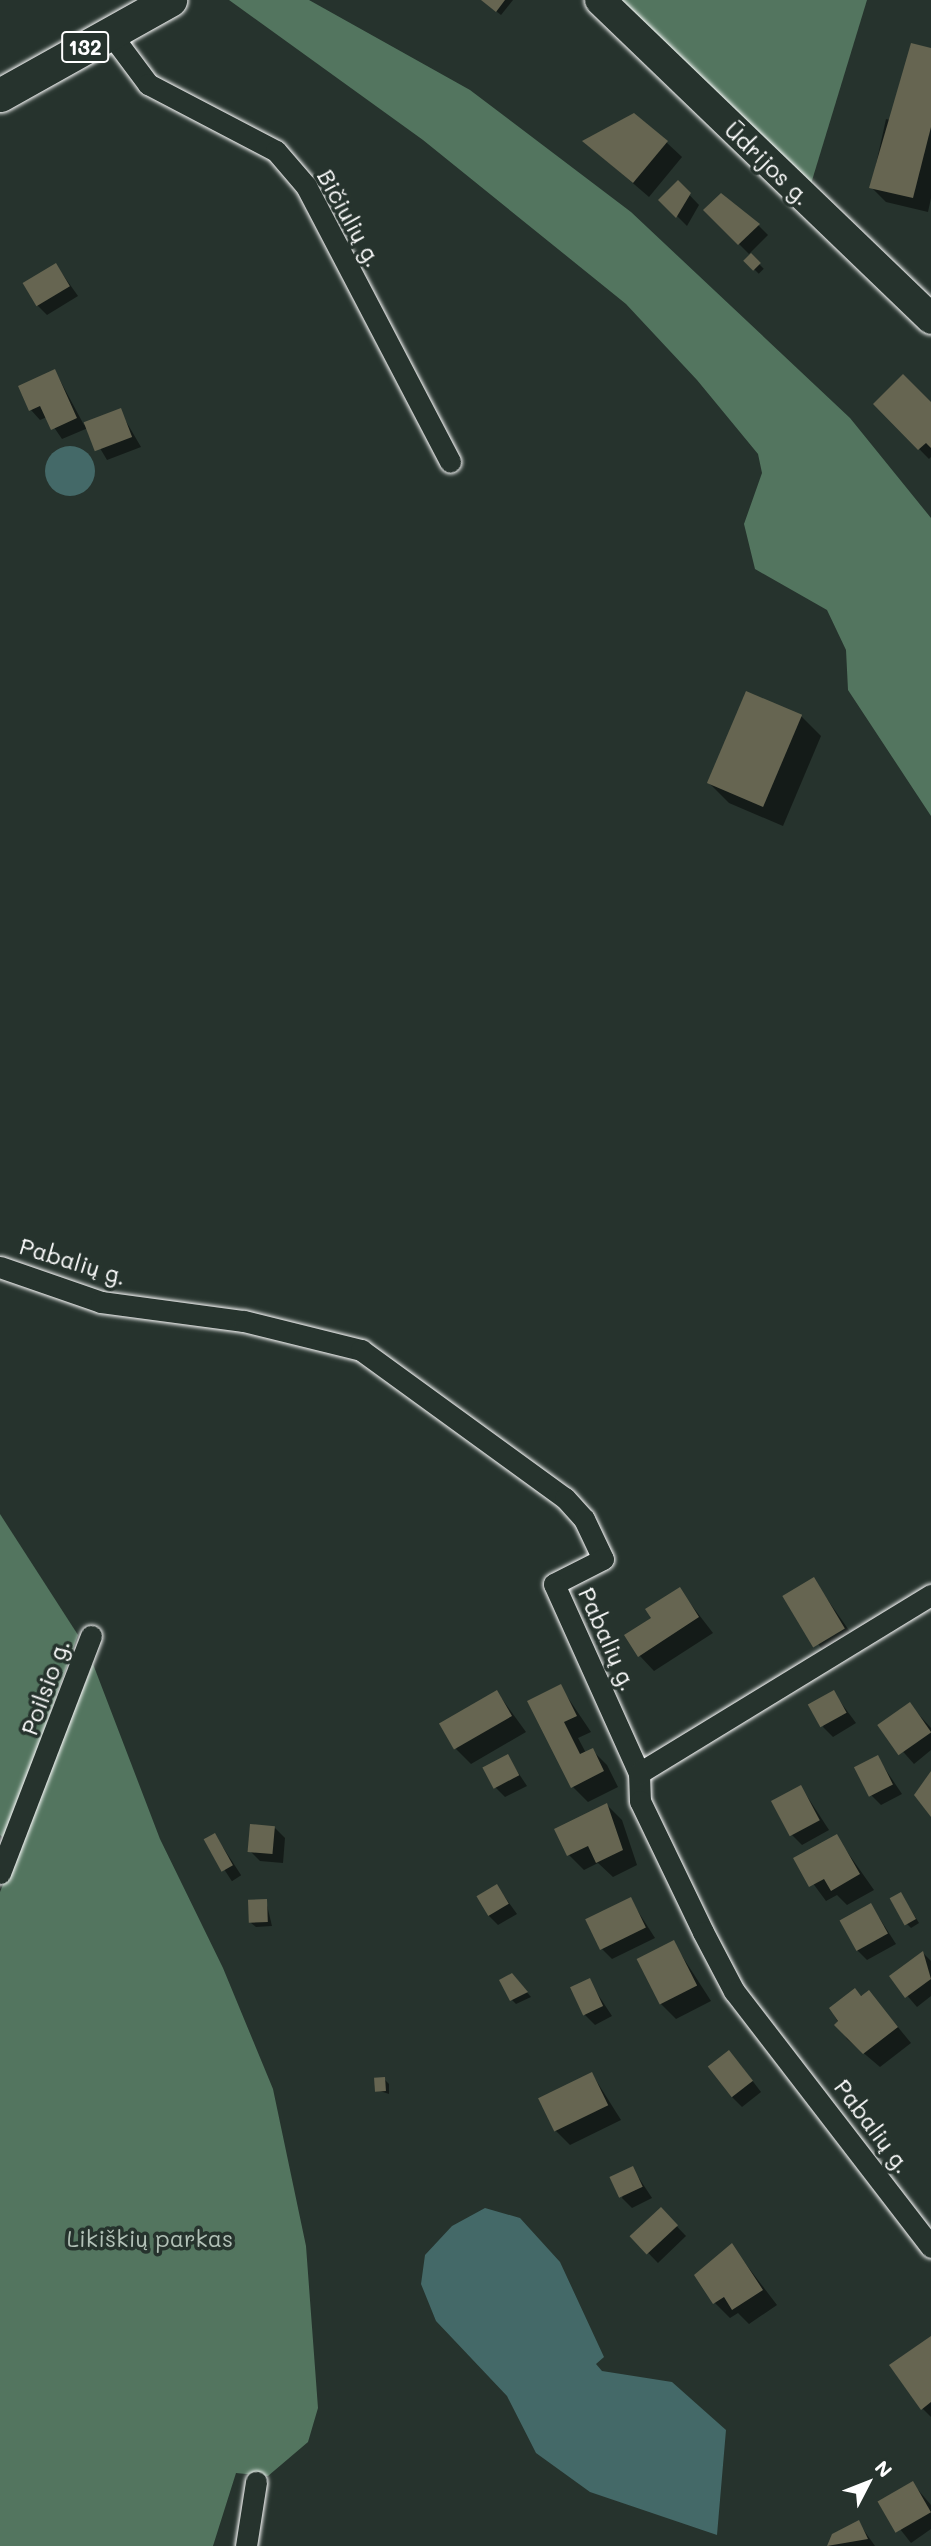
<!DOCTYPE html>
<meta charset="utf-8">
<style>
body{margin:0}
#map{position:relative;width:931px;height:2546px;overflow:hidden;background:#26332d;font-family:Mali,sans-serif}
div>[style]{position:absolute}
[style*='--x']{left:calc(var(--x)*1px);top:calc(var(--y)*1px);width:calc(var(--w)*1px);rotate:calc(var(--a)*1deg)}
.green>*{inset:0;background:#53755f}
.water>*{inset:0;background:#446968}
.round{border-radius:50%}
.shadow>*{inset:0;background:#0007;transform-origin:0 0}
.building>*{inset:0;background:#666551;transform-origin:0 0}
.roads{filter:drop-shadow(0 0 2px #fff) drop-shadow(0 0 2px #fff)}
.street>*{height:21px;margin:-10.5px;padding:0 10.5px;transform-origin:10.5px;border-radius:10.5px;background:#26332d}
.secondary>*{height:30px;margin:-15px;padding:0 15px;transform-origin:15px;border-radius:15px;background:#26332d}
.primary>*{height:33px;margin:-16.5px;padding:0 16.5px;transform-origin:16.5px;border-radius:16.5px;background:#26332d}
span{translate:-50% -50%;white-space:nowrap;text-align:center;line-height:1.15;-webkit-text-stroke:7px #26332d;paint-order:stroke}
.shield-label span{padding:2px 5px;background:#26332d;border:2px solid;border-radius:5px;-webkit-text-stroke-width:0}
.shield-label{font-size:21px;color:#fff;font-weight:700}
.street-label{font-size:23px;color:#fff}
.park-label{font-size:23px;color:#b2c1b7}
.north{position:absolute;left:833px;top:2448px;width:70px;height:70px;-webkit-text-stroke:5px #26332d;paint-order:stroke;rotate:48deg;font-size:19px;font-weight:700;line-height:28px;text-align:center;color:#fff}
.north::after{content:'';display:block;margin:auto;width:24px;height:32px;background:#fff;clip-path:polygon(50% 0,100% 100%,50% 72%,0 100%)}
</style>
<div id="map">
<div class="green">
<i style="clip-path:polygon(229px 0,309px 0,470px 90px,631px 212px,850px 418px,931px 518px,931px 816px,848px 690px,846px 650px,827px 610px,755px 569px,744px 524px,762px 473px,758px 454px,697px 380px,626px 304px,423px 140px)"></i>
<i style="clip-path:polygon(620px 0,867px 0,810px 187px)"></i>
<i style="clip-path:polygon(0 1514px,78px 1635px,5px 1839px,0 1835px)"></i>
<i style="clip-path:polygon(93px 1664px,160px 1839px,223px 1968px,273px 2089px,306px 2246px,318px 2408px,308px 2442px,268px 2476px,236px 2473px,213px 2546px,0 2546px,0 1892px)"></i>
</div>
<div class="water">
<i class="round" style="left:45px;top:446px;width:50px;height:50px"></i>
<i style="clip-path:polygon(485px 2208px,520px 2218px,560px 2262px,604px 2357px,596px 2364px,602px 2371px,672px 2382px,726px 2430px,717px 2535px,590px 2492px,536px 2453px,507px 2396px,436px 2321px,421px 2284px,425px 2255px,452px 2226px)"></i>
</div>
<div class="shadow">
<i style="clip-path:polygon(482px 0,513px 0,501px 15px)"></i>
<i style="clip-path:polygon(931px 50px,931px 198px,928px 212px,886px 202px,871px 187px,886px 119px,895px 121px)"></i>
<i style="clip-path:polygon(585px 142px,666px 142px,682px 157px,649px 197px)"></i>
<i style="clip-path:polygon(678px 183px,699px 205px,687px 226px,661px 200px)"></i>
<i style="clip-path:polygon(705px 210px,758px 225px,768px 235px,749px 254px)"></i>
<i style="left:751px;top:256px;width:18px;height:7px;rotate:45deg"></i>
<i style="clip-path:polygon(56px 265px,78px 296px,47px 315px,37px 305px)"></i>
<i style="clip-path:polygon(55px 371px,84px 425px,120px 411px,141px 447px,107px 460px,88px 428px,62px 439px,47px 417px,40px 420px,31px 410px)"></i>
<i style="clip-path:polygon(875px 404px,931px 405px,931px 457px,929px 459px)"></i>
<i style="clip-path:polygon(801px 716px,821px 736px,783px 826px,729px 803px,709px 783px)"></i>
<i style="left:813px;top:1579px;width:80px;height:33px;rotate:55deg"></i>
<i style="clip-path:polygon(679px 1589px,713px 1633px,654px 1671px,639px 1655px)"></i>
<i style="clip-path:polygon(560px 1686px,591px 1732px,578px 1738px,586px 1753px,592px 1750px,607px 1765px,618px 1787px,588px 1802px,573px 1787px,530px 1701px)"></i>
<i style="clip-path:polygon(497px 1692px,526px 1732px,471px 1764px,456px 1749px)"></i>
<i style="clip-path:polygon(833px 1692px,856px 1723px,833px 1737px,823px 1727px)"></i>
<i style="clip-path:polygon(910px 1705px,931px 1728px,931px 1750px,914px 1764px,882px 1728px)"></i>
<i style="clip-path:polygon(507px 1756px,527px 1786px,505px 1797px,495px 1787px)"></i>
<i style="clip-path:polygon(877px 1757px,902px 1794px,881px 1805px,871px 1795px)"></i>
<i style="clip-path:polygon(801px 1787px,829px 1830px,802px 1845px,792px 1835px)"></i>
<i style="clip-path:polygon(607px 1805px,622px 1820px,637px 1865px,613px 1877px,598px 1863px,584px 1870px,569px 1855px)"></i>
<i style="clip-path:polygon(275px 1828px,285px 1838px,283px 1863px,260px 1861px,250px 1851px)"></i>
<i style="left:215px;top:1835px;width:48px;height:11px;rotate:57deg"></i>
<i style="clip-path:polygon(836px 1836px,874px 1890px,847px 1905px,837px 1895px,826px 1901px,795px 1859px)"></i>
<i style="clip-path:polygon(497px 1886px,517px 1914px,498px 1925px,488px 1915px)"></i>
<i style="clip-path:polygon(901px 1894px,919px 1923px,911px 1928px,907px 1924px)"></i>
<i style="clip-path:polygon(630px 1899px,655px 1938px,612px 1959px,602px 1949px)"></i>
<i style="clip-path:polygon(266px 1901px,272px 1926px,256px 1927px,251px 1923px)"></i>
<i style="clip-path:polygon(871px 1905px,896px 1944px,867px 1960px,857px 1950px)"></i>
<i style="clip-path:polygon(673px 1942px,711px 2001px,676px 2019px,661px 2004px)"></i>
<i style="clip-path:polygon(923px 1953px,931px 1961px,931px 1996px,917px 2007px,891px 1977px)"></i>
<i style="clip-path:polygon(512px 1975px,531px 1997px,516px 2004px,512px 2000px)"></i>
<i style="clip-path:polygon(589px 1981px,612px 2016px,595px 2025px,585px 2015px)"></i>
<i style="clip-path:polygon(869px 1992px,911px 2043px,880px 2067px,847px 2039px,831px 2009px)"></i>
<i style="clip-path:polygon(738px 2062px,761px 2092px,742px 2107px,732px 2097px)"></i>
<i style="clip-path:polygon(592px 2074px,621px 2120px,570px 2145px,555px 2130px)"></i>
<i style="clip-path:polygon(384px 2079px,389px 2084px,389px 2094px,377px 2090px)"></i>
<i style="clip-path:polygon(633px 2169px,652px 2198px,632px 2208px,622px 2198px)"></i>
<i style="left:661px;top:2210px;width:36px;height:39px;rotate:46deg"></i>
<i style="clip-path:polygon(732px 2246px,777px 2305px,749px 2324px,738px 2313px,730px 2318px,715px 2303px)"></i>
<i style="clip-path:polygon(931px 2339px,931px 2417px,922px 2408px)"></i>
<i style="clip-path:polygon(913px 2484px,931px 2505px,931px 2529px,911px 2543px,882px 2506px)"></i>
<i style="clip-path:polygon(858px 2522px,875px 2546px,829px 2546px,833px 2535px)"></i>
</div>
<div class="building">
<i style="clip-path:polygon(481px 0,505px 0,496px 12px)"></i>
<i style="clip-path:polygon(911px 43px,931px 48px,931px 127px,913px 198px,869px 188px)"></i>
<i style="clip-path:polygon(634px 113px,668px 141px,633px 183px,582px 141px)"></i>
<i style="clip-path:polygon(678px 180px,691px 193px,676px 218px,658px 200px)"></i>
<i style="clip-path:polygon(721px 193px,760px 224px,738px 245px,703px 210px)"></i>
<i style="left:751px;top:253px;width:14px;height:11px;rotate:45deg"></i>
<i style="left:56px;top:263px;width:27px;height:39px;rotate:59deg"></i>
<i style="clip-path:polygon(55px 369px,77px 418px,51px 430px,40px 406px,29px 411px,18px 386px)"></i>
<i style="clip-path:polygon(903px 374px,931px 402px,931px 448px,926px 443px,918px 450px,873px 404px)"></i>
<i style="left:121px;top:408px;width:31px;height:40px;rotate:69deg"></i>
<i style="left:746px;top:691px;width:61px;height:100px;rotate:23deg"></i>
<i style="left:814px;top:1577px;width:60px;height:37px;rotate:59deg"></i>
<i style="clip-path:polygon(680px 1587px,699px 1617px,638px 1657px,624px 1635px,651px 1618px,645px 1609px)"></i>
<i style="clip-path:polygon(561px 1684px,577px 1716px,564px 1722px,580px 1754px,593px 1748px,604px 1771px,571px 1788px,527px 1701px)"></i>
<i style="left:497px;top:1690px;width:30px;height:67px;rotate:60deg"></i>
<i style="left:834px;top:1690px;width:26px;height:30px;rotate:61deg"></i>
<i style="left:910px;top:1702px;width:37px;height:40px;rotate:55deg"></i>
<i style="left:508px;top:1754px;width:24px;height:29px;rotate:62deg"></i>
<i style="left:878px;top:1755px;width:33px;height:27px;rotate:63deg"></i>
<i style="clip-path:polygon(931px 1771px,931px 1817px,914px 1795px)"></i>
<i style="left:801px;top:1785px;width:40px;height:34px;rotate:62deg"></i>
<i style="clip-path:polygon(607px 1803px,623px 1850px,596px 1863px,588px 1846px,567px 1856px,554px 1829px)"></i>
<i style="left:250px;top:1824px;width:25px;height:28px;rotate:5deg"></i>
<i style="left:215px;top:1833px;width:37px;height:13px;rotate:61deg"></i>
<i style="clip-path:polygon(837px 1834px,860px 1874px,831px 1891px,824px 1879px,809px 1887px,793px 1858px)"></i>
<i style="left:497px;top:1884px;width:23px;height:24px;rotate:59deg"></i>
<i style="left:901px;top:1892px;width:31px;height:13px;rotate:61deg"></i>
<i style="left:631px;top:1897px;width:34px;height:51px;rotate:64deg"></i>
<i style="left:267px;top:1899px;width:23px;height:19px;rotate:88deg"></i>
<i style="left:871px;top:1903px;width:35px;height:36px;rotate:61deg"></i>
<i style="left:674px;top:1940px;width:51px;height:42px;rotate:63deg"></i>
<i style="clip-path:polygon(923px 1951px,931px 1979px,905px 1998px,889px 1976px)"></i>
<i style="clip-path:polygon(512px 1973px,528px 1992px,510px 2001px,499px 1980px)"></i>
<i style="left:590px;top:1978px;width:31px;height:22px;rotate:65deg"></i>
<i style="clip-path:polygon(855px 1988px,861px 1996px,869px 1990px,898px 2027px,863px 2054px,834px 2025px,838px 2021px,829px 2008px)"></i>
<i style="left:729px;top:2050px;width:39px;height:27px;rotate:52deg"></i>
<i style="left:592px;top:2072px;width:37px;height:60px;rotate:64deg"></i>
<i style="left:385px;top:2077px;width:14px;height:11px;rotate:86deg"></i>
<i style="left:633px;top:2166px;width:23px;height:26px;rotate:65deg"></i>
<i style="left:661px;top:2207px;width:25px;height:43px;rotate:47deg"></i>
<i style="clip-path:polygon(732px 2243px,763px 2290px,732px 2310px,724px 2297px,713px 2304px,694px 2275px)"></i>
<i style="clip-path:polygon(931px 2336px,931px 2402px,921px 2410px,889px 2365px)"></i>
<i style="left:913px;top:2481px;width:36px;height:41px;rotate:60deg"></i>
<i style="clip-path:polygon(859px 2520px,868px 2539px,827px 2546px,832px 2534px)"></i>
</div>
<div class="roads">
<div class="street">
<i style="--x:110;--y:33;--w:64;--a:53.3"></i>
<i style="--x:148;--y:84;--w:144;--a:27.6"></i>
<i style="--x:276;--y:151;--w:46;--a:49.4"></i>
<i style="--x:306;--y:186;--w:311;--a:62.4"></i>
<i style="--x:0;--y:1267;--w:107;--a:19.1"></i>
<i style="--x:101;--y:1302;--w:144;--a:7.6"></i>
<i style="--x:244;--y:1321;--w:121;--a:13.9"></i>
<i style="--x:361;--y:1350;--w:252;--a:36"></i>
<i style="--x:565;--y:1498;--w:28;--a:48"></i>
<i style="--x:584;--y:1519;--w:44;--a:64.6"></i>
<i style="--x:603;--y:1559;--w:55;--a:153"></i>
<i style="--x:554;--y:1584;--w:207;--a:65.8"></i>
<i style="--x:639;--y:1773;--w:28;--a:88"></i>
<i style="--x:640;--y:1801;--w:145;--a:64.3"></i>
<i style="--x:703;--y:1932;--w:67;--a:62.3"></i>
<i style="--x:734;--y:1991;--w:323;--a:52.4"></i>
<i style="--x:639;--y:1773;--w:342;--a:-31.4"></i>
<i style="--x:0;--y:1873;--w:254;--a:-69"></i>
<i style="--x:246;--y:2546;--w:65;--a:-81.1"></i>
</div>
<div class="secondary">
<i style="--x:600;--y:0;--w:460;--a:43.9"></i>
</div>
<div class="primary">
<i style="--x:0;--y:95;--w:195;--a:-29.2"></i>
</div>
</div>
<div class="shield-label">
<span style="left:85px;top:47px">132</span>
</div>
<div class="street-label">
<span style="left:768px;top:163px;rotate:44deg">Ūdrijos g.</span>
<span style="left:350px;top:218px;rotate:61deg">Bičiulių g.</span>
<span style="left:73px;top:1261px;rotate:17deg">Pabalių g.</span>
<span style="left:608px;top:1639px;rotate:66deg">Pabalių g.</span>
<span style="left:45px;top:1687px;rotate:-70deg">Poilsio g.</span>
<span style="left:873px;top:2126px;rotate:53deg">Pabalių g.</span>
</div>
<div class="park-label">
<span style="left:150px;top:2238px">Likiškių parkas</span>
</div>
<div class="north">N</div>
</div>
